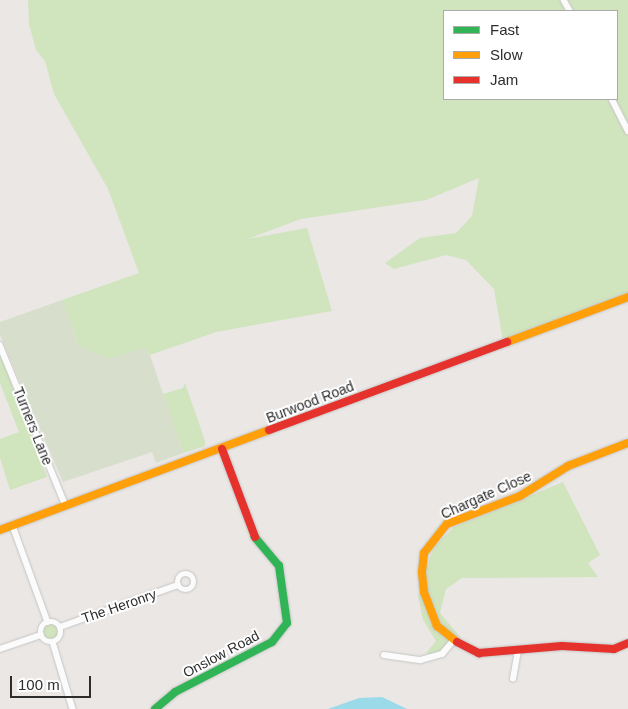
<!DOCTYPE html>
<style>
body{margin:0}
#map{position:relative;width:628px;height:709px;overflow:hidden;background:#eae7e4;font-family:Helvetica,sans-serif}
div>[style]{position:absolute}
[style*='--x']{left:calc(var(--x)*1px);top:calc(var(--y)*1px);width:calc(var(--w)*1px);rotate:calc(var(--a)*1deg)}
.green>*{inset:0;background:#d0e4be}
.round{border-radius:50%}
.cemetery>*{inset:0;background:#d8decc}
.water>*{inset:0;background:#9adae9}
.roads{filter:drop-shadow(0 0 1px #c6c6c6) drop-shadow(0 0 1px #c6c6c6)}
.street>*{height:5.5px;margin:-2.75px;padding:0 2.75px;transform-origin:2.75px;border-radius:2.75px;background:#fcfbfb}
.street>.ring{margin:-2.75px;padding:0;box-sizing:content-box;background:none;border:5.5px solid #fcfbfb;border-radius:50%}
.fast>*{height:8px;margin:-4px;padding:0 4px;transform-origin:4px;border-radius:4px;background:#30b455}
.slow>*{height:8px;margin:-4px;padding:0 4px;transform-origin:4px;border-radius:4px;background:#ff9f0a}
.jam>*{height:8px;margin:-4px;padding:0 4px;transform-origin:4px;border-radius:4px;background:#e5322d}
span{translate:-50% -50%;white-space:nowrap;text-align:center;line-height:1.15;-webkit-text-stroke:4px #fff;paint-order:stroke}
.street-label{font-size:14px;color:#2d2d2d}
.legend{position:absolute;left:443px;top:10px;width:175px;height:90px;box-sizing:border-box;background:#fff;border:1px solid #ababab;margin:0;padding:6px 9px;list-style:none;font-size:15px;color:#2d2d2d}
.legend li{display:flex;align-items:center;gap:10px;height:25px}
.legend b{width:25px;border:1px solid #ababab}
.scale{position:absolute;left:10px;top:676px;width:81px;height:22px;box-sizing:border-box;border:2px solid #2d2d2d;border-top:0;padding-left:6px;font-size:15px;line-height:18px;white-space:nowrap;color:#2d2d2d;-webkit-text-stroke:4px #fff;paint-order:stroke}
</style>
<div id="map">
<div class="green">
<i style="clip-path:polygon(evenodd,28px 0,628px 0,628px 293px,503px 341px,494px 289px,466px 260px,446px 255px,394px 269px,385px 263px,420px 238px,456px 233px,472px 216px,479px 178px,426px 200px,301px 219px,247px 239px,307px 228px,332px 311px,216px 332px,150px 355px,144px 348px,108px 359px,79px 346px,62px 300px,139px 273px,108px 189px,54px 94px,45px 61px,36px 50px,29px 24px,28px 0,444px 11px,617px 11px,617px 99px,444px 99px,444px 11px)"></i>
<i style="clip-path:polygon(0 353px,47px 477px,10px 490px,0 458px,0 439px,19px 432px,0 383px)"></i>
<i style="clip-path:polygon(185px 383px,205px 441px,205px 446px,183px 453px,163px 394px,183px 388px)"></i>
<i style="clip-path:polygon(563px 482px,600px 555px,588px 563px,598px 577px,462px 578px,446px 589px,440px 613px,462px 639px,439px 657px,426px 653px,436px 641px,423px 620px,418px 596px,433px 548px,454px 527px)"></i>
<i class="round" style="left:42px;top:623px;width:18px;height:18px"></i>
</div>
<div class="cemetery">
<i style="clip-path:polygon(62px 300px,79px 346px,108px 359px,144px 348px,150px 355px,183px 453px,156px 463px,152px 452px,63px 482px,0 335px,0 322px)"></i>
</div>
<div class="water">
<i style="clip-path:polygon(382px 697px,407px 709px,328px 709px,359px 698px)"></i>
</div>
<div class="roads">
<div class="street">
<i style="--x:564;--y:0;--w:13;--a:61"></i>
<i style="--x:612;--y:99;--w:36;--a:63"></i>
<i style="--x:0;--y:345;--w:174;--a:67.7"></i>
<i style="--x:13;--y:526;--w:102;--a:70"></i>
<i class="ring" style="left:178px;top:574px;width:10.5px;height:10.5px"></i>
<i class="ring" style="left:41px;top:622px;width:14.5px;height:14.5px"></i>
<i style="--x:60;--y:627;--w:125;--a:-19.6"></i>
<i style="--x:53;--y:642;--w:70;--a:73.4"></i>
<i style="--x:0;--y:649;--w:43;--a:-18.9"></i>
<i style="--x:384;--y:655;--w:37;--a:8"></i>
<i style="--x:421;--y:660;--w:22;--a:-16"></i>
<i style="--x:442;--y:654;--w:18;--a:-49"></i>
<i style="--x:513;--y:679;--w:27;--a:-80"></i>
</div>
<div class="fast">
<i style="--x:155;--y:709;--w:26;--a:-40"></i>
<i style="--x:175;--y:692;--w:109;--a:-27.3"></i>
<i style="--x:272;--y:642;--w:24;--a:-52"></i>
<i style="--x:287;--y:623;--w:58;--a:-98"></i>
<i style="--x:279;--y:566;--w:38;--a:-130"></i>
</div>
<div class="slow">
<i style="--x:507;--y:342;--w:129;--a:-20.4"></i>
<i style="--x:0;--y:530;--w:287;--a:-20.4"></i>
<i style="--x:457;--y:642;--w:26;--a:-141"></i>
<i style="--x:437;--y:626;--w:36;--a:-111"></i>
<i style="--x:424;--y:592;--w:20;--a:-96"></i>
<i style="--x:422;--y:572;--w:19;--a:-84"></i>
<i style="--x:424;--y:553;--w:37;--a:-52"></i>
<i style="--x:447;--y:524;--w:78;--a:-21"></i>
<i style="--x:520;--y:496;--w:57;--a:-32"></i>
<i style="--x:568;--y:466;--w:64;--a:-21"></i>
</div>
<div class="jam">
<i style="--x:269;--y:430;--w:254;--a:-20.3"></i>
<i style="--x:222;--y:449;--w:94;--a:69.4"></i>
<i style="--x:457;--y:642;--w:25;--a:27"></i>
<i style="--x:479;--y:653;--w:83;--a:-4.8"></i>
<i style="--x:562;--y:646;--w:52;--a:3.3"></i>
<i style="--x:614;--y:649;--w:15;--a:-23"></i>
</div>
</div>
<div class="street-label">
<span style="left:310px;top:402px;rotate:-21deg">Burwood Road</span>
<span style="left:33px;top:426px;rotate:68deg">Turners Lane</span>
<span style="left:486px;top:495px;rotate:-24deg">Chargate Close</span>
<span style="left:119px;top:606px;rotate:-19deg">The Heronry</span>
<span style="left:221px;top:654px;rotate:-28deg">Onslow Road</span>
</div>
<ul class="legend">
<li><b style="height:6px;background:#30b455"></b>Fast</li>
<li><b style="height:6px;background:#ff9f0a"></b>Slow</li>
<li><b style="height:6px;background:#e5322d"></b>Jam</li>
</ul>
<div class="scale">100 m</div>
</div>
